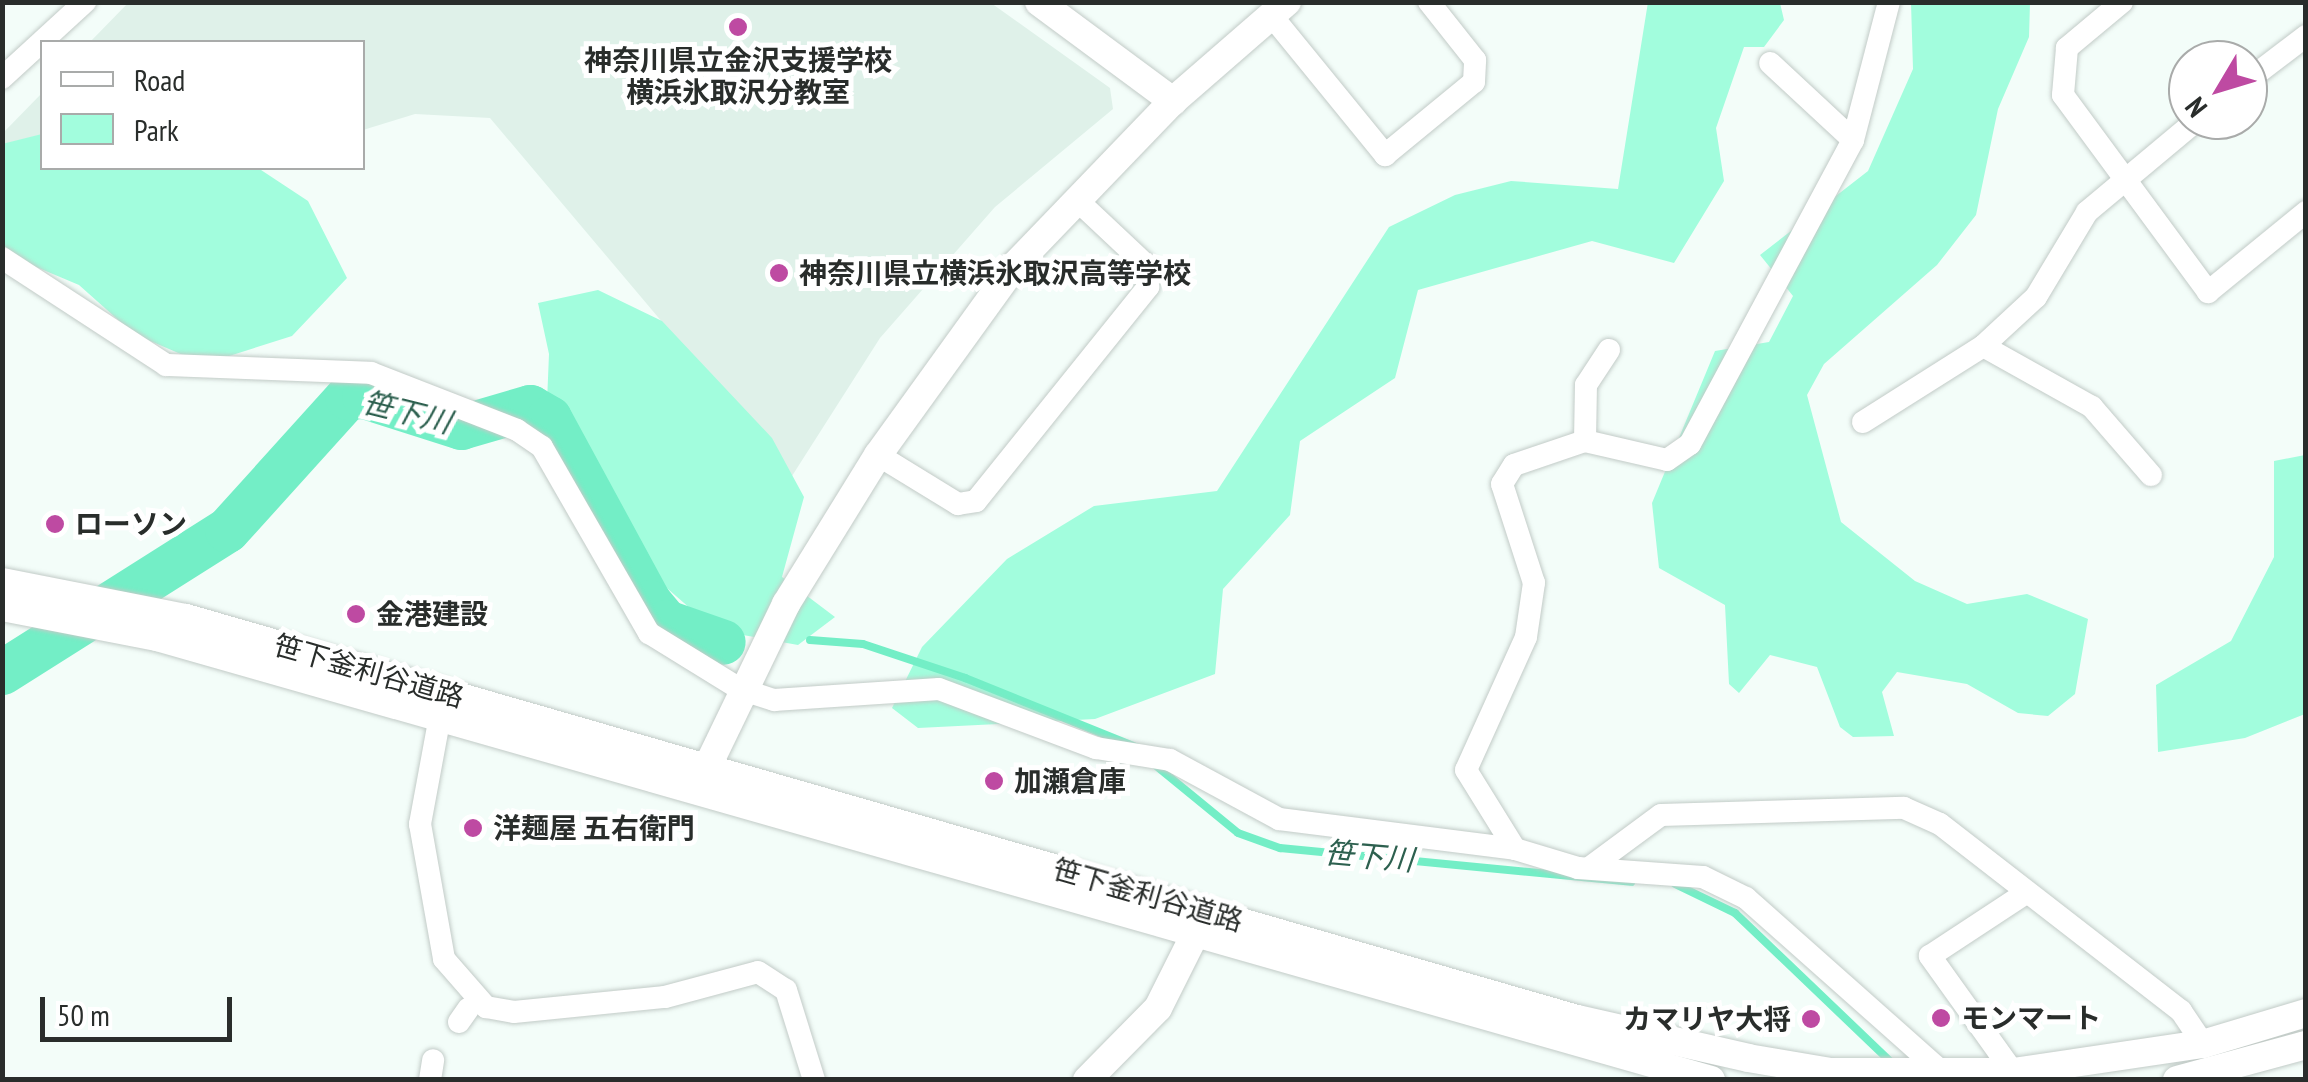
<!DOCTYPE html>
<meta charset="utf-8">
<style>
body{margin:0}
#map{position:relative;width:2308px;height:1082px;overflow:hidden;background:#f3fdf9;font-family:"PT Sans Narrow","Noto Sans JP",sans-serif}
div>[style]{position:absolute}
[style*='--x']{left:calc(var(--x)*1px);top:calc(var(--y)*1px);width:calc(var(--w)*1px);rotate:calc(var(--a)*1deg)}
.built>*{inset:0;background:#dff1e9}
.green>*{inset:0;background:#a2fddd}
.stream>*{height:8px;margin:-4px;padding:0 4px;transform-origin:4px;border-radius:4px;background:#73eec6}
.river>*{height:45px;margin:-22.5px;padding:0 22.5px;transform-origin:22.5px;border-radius:22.5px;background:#73eec6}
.roads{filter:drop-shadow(0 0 2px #c2cbc7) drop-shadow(0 0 2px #c2cbc7)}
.minor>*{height:22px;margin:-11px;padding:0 11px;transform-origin:11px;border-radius:11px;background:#fff}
.tertiary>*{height:28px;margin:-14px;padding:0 14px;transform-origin:14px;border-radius:14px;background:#fff}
.dots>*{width:28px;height:28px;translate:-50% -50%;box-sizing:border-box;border:5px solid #fff;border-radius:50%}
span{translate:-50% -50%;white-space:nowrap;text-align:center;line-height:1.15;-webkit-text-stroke:10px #fff;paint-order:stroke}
.poi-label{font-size:28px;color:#292d2b;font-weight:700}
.left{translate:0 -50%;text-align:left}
.right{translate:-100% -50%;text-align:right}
.street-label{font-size:28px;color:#292d2b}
.water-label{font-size:30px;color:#2d604f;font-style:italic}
.frame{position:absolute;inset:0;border:5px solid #292d2b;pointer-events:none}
.legend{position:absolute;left:40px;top:40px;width:325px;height:130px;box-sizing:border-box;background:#fff;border:2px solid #a9abaa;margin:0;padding:12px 18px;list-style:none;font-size:30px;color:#292d2b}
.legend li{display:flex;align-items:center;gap:20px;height:50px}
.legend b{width:50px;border:2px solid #a9abaa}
.north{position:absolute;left:2168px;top:40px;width:100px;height:100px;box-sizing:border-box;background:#fff;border:2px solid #a9abaa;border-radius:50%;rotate:232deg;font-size:28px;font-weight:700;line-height:40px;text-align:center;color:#292d2b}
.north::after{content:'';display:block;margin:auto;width:35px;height:45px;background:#be4aa2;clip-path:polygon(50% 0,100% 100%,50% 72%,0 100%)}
.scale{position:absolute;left:40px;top:997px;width:192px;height:45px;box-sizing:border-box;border:5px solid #292d2b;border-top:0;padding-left:12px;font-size:30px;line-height:35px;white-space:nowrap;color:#292d2b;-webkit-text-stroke:8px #fff;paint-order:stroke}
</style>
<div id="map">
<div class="built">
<i style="clip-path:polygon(129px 2px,991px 3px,1110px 88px,1113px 109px,995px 207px,880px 338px,792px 476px,490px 118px,415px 114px,363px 130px,362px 42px,90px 42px)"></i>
<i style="clip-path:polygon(42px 93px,42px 167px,3px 159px,2px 134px)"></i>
</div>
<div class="green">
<i style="clip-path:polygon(1648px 2px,1780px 3px,1784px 20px,1764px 47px,1744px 47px,1716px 128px,1724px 181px,1674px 263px,1592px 241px,1418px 290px,1395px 378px,1300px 441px,1290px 515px,1223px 589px,1215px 674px,1095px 719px,918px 728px,892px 708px,922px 647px,1007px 559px,1094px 506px,1217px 491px,1389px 227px,1455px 195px,1511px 181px,1618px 189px)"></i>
<i style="clip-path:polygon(1911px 3px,2030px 3px,2029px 37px,1998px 109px,1976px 215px,1937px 265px,1824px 364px,1807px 395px,1841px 522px,1915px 581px,1967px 604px,2027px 594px,2088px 619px,2075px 694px,2048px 716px,2018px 713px,1967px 684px,1897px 672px,1882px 692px,1894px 736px,1853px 737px,1840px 727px,1817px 667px,1770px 655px,1739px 693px,1729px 684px,1725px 605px,1659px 568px,1652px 503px,1715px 351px,1769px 342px,1793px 296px,1760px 255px,1868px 171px,1913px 69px)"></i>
<i style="clip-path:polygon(42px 134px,42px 168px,258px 168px,308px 201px,347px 278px,292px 336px,204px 364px,134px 334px,79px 285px,3px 253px,2px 144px)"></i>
<i style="clip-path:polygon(598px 290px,662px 321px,772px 438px,804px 497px,782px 577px,835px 617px,798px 645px,715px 630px,583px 515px,546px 426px,549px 354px,538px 303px)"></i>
<i style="clip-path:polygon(2305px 455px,2305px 714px,2245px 738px,2158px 752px,2156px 685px,2231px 641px,2274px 557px,2274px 461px)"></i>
</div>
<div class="stream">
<i style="--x:810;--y:640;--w:53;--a:4.3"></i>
<i style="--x:863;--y:644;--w:108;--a:18.4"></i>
<i style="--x:965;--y:678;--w:187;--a:22"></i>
<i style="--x:1155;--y:765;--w:107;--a:39.3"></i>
<i style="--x:1238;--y:833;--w:45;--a:19.7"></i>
<i style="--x:1280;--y:848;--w:353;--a:5.5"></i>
<i style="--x:1675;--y:884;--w:67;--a:25.8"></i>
<i style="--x:1735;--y:913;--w:219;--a:43.7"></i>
</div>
<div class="river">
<i style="--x:2;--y:672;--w:266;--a:-32.3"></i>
<i style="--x:227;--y:530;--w:179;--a:-47.9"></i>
<i style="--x:347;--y:397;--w:17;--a:-3"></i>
<i style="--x:364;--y:396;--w:102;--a:17.7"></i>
<i style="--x:461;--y:427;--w:72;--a:-16.2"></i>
<i style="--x:530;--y:407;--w:22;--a:30"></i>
<i style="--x:549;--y:418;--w:209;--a:61.5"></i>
<i style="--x:649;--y:602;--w:26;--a:50"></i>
<i style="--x:666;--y:622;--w:60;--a:19.3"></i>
</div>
<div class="roads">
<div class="minor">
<i style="--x:2122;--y:2;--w:72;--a:140.1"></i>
<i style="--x:2067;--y:48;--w:47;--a:94.9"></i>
<i style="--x:2063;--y:95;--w:245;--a:53.6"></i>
<i style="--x:2208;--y:292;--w:127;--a:-39.2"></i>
<i style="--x:1271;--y:15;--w:181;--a:50.8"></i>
<i style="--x:1385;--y:155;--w:115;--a:-39.4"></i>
<i style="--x:1474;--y:82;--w:22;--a:-87"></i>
<i style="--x:1475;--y:60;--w:74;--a:-128.4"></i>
<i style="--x:2;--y:78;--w:113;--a:-42.5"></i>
<i style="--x:2248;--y:80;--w:73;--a:-37.2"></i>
<i style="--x:1853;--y:140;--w:143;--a:-75.4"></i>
<i style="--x:2;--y:258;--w:196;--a:33.1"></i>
<i style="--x:166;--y:365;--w:205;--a:2.2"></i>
<i style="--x:371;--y:373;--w:157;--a:21.3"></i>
<i style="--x:517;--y:430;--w:30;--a:34"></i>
<i style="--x:542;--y:447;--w:215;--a:60.1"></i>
<i style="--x:649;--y:633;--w:107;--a:31.6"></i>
<i style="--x:740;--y:689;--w:36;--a:18"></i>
<i style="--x:774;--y:700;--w:165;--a:-3.8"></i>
<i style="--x:939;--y:689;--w:168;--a:20.6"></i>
<i style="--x:1096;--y:748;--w:75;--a:9.2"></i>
<i style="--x:1170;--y:760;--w:124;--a:28.4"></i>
<i style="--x:1279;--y:819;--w:238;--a:7.2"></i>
<i style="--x:1515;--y:849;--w:66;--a:16.8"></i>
<i style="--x:1578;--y:868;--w:125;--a:4.1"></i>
<i style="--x:1703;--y:877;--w:48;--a:26"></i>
<i style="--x:1746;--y:898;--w:265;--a:41.6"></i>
<i style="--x:1983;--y:346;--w:72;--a:-42.8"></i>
<i style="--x:2036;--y:297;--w:99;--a:-59"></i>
<i style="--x:2087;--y:212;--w:143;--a:-39.9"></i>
<i style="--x:1863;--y:422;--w:142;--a:-32.3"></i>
<i style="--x:1983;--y:346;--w:125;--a:29.2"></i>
<i style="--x:2092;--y:407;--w:90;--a:49.1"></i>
<i style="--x:1585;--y:441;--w:56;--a:-89"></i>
<i style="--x:1586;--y:385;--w:42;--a:-56.7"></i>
<i style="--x:878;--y:455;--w:94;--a:31.5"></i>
<i style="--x:958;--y:504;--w:18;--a:-9"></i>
<i style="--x:976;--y:501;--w:275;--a:-51.2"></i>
<i style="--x:1148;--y:287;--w:23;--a:-97"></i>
<i style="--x:1145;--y:264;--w:92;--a:-136.8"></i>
<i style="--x:440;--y:716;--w:110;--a:100.5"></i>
<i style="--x:420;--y:824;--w:137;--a:79.9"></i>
<i style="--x:444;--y:959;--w:64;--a:48.8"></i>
<i style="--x:486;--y:1007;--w:28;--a:10"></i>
<i style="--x:514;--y:1012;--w:152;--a:-5.7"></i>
<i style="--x:665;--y:997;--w:96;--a:-15"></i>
<i style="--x:758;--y:972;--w:33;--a:33"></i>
<i style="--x:786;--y:990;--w:94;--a:72.7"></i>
<i style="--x:1515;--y:849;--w:93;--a:-121.8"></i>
<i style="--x:1466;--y:770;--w:146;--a:-65.7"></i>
<i style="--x:1526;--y:637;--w:55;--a:-81.6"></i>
<i style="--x:1534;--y:583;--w:104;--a:-107.9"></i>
<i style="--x:1502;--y:484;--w:22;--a:-58"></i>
<i style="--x:1514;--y:465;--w:75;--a:-18.7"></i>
<i style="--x:1585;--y:441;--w:84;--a:13"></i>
<i style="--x:1667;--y:460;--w:28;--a:-35"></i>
<i style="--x:1690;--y:444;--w:345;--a:-61.8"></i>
<i style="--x:1853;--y:140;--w:113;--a:-137.1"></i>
<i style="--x:1589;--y:868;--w:89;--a:-36.4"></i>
<i style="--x:1661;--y:815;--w:243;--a:-1.7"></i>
<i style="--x:1904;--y:808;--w:39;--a:24"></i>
<i style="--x:1940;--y:824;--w:305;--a:37.8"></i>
<i style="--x:2181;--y:1011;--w:40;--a:56"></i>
<i style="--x:459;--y:1022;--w:16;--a:-55"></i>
<i style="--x:2013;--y:1072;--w:143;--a:-125.6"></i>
<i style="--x:1930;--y:956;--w:111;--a:-33.3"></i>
<i style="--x:430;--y:1080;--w:20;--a:-81"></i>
</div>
<div class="tertiary">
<i style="--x:1039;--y:2;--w:167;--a:36.5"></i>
<i style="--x:2;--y:582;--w:187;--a:11.1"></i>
<i style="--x:186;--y:618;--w:1448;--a:16.08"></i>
<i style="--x:1577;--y:1019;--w:175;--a:12.8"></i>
<i style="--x:1748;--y:1058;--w:84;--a:9.6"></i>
<i style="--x:1831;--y:1072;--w:182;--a:0"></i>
<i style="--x:2013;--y:1072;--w:192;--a:-8.4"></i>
<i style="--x:2203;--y:1044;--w:108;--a:-16.8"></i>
<i style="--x:2;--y:607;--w:158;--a:11"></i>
<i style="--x:157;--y:637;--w:1616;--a:15.91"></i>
<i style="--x:700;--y:782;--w:198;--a:-64.2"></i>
<i style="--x:786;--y:604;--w:175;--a:-58.3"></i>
<i style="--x:878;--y:455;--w:234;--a:-54.2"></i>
<i style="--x:1015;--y:265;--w:228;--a:-46.1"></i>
<i style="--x:1173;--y:101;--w:151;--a:-41"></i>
<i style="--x:1087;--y:1080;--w:101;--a:-45.4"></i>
<i style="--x:1158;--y:1008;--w:103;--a:-63.4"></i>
<i style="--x:2177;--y:1080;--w:134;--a:-15.2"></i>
</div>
</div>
<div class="dots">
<i style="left:738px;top:27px;background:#be4aa2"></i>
<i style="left:779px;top:273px;background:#be4aa2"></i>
<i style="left:55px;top:524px;background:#be4aa2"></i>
<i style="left:356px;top:614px;background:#be4aa2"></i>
<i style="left:994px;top:781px;background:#be4aa2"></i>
<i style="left:473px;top:828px;background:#be4aa2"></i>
<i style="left:1941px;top:1018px;background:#be4aa2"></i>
<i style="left:1811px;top:1019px;background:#be4aa2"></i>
</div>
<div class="poi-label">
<span style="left:738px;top:76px">神奈川県立金沢支援学校<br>横浜氷取沢分教室</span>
<span class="left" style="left:799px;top:273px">神奈川県立横浜氷取沢高等学校</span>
<span class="left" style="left:75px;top:524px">ローソン</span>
<span class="left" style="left:376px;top:614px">金港建設</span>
<span class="left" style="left:1014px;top:781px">加瀬倉庫</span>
<span class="left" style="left:493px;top:828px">洋麺屋 五右衛門</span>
<span class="left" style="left:1961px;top:1018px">モンマート</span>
<span class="right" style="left:1791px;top:1019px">カマリヤ大将</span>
</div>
<div class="street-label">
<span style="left:369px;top:671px;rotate:16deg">笹下釜利谷道路</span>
<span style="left:1148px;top:895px;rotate:16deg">笹下釜利谷道路</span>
</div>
<div class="water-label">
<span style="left:407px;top:412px;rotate:14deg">笹下川</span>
<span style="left:1369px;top:856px;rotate:5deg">笹下川</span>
</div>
<div class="frame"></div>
<ul class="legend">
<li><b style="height:12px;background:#fff"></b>Road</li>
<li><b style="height:28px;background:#a2fddd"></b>Park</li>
</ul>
<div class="north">N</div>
<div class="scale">50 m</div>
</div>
